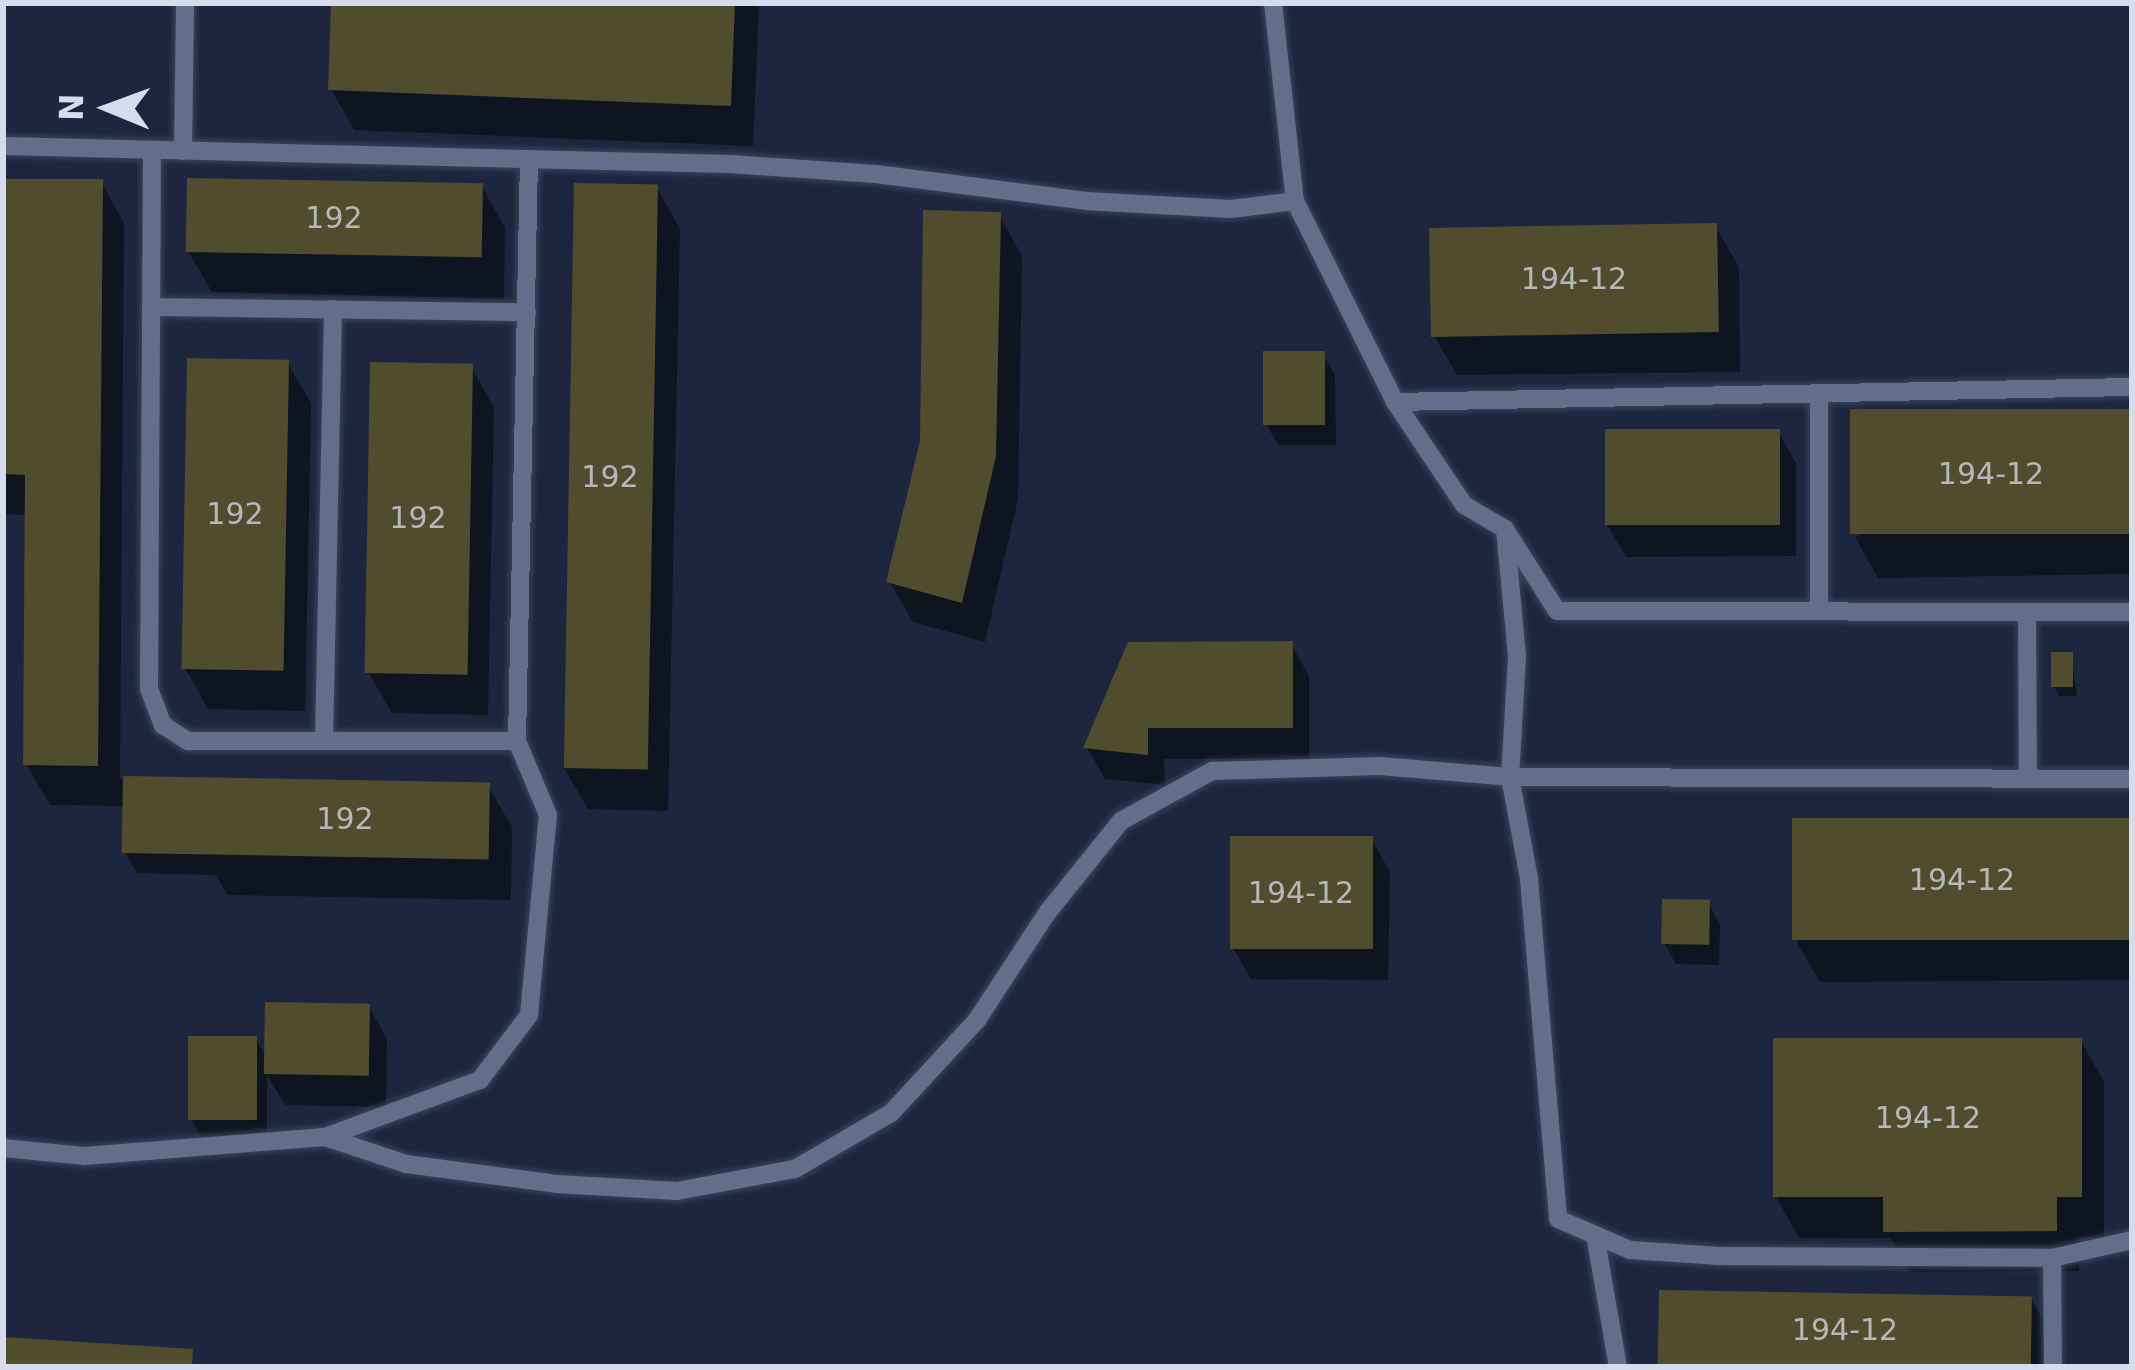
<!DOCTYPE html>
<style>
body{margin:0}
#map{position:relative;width:2135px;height:1370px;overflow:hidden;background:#1d263e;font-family:"DejaVu Sans",sans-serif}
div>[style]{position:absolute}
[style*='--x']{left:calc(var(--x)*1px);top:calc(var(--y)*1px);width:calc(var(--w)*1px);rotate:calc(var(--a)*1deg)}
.shadow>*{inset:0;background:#0007}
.building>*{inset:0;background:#514c2e;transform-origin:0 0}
.roads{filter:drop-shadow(0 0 3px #3d4458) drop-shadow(0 0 3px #3d4458)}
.service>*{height:18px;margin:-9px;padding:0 9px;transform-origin:9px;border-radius:9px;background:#626e8a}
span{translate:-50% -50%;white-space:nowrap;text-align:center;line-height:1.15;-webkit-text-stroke:10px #1d263e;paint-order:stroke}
.number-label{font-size:30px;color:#b4b8bc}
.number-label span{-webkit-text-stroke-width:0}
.frame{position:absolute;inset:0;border:6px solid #d5dcec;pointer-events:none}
.north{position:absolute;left:48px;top:48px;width:120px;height:120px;-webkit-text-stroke:9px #1d263e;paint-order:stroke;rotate:271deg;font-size:33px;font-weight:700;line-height:48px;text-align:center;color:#d5dcec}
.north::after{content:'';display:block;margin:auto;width:42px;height:54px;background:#d5dcec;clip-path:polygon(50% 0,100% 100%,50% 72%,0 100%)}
</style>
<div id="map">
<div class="shadow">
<i style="clip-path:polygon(334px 3px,759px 3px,753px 146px,354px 130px,331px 89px)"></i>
<i style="clip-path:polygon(3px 182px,101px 182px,124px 223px,120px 779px,488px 786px,512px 827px,511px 900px,227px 895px,216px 875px,137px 873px,125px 852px,126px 806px,50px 805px,26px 764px,28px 515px,3px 514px)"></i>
<i style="clip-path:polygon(482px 187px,505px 228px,504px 299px,212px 292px,188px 251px)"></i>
<i style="clip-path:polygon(657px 188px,680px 229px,668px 811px,588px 809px,564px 768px)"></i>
<i style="clip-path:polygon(999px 215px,1022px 256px,1018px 499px,985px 642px,913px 622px,889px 581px)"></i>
<i style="clip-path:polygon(1715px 226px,1739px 267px,1740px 372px,1457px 375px,1433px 334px)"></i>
<i style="clip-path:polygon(1323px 354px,1335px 375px,1336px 445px,1278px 445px,1266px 424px)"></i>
<i style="clip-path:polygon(287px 362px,311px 403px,305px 711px,208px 709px,185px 668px)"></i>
<i style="clip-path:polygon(471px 367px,494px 407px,488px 715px,392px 713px,368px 672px)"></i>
<i style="clip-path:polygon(2132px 412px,2132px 574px,1878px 578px,1855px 537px)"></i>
<i style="clip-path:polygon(1778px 432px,1796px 463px,1796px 556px,1626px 557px,1608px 526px)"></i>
<i style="clip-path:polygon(1291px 644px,1309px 676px,1309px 759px,1164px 759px,1165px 785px,1105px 779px,1087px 748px)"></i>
<i style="clip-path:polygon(2071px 655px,2077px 696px,2059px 696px,2054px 686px)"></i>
<i style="clip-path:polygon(3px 665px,6px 670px,3px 724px)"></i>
<i style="clip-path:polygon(2132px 821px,2132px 980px,1820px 982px,1796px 941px)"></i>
<i style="clip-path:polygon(1372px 840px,1390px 872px,1388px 980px,1251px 979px,1233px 948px)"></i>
<i style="clip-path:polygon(1708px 903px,1720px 924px,1719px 965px,1676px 964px,1664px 943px)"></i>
<i style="clip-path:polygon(369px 1007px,387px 1039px,386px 1107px,285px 1105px,267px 1075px,267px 1140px,203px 1140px,191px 1119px,256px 1039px,267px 1059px)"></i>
<i style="clip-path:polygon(2081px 1041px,2104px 1082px,2104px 1237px,2079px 1237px,2079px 1271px,1910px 1272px,1890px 1238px,1799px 1238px,1776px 1197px)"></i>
<i style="clip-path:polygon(2030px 1297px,2054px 1338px,2053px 1367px,1661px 1367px)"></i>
</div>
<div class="building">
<i style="clip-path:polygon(331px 3px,735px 3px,731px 106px,328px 90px)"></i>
<i style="left:187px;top:178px;width:296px;height:74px;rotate:1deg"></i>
<i style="clip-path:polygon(3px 179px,103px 179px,98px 766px,23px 765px,25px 475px,3px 474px)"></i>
<i style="left:574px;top:183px;width:84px;height:585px;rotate:1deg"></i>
<i style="clip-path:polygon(923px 210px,1001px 212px,996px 456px,962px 603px,886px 582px,920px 441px)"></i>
<i style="left:1717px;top:223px;width:109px;height:288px;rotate:89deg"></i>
<i style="left:1263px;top:351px;width:62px;height:74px"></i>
<i style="left:187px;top:358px;width:102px;height:311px;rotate:1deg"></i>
<i style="left:370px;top:362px;width:103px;height:311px;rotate:1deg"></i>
<i style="left:2132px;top:409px;width:125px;height:282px;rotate:90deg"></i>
<i style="left:1780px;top:429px;width:96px;height:175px;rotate:90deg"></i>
<i style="clip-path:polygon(1293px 641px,1293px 728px,1148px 728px,1148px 755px,1083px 748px,1128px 642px)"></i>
<i style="left:2051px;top:652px;width:22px;height:35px"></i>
<i style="left:123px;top:776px;width:367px;height:77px;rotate:1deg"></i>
<i style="left:2132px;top:818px;width:122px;height:340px;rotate:90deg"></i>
<i style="left:1230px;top:836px;width:143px;height:113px"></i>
<i style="left:1662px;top:899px;width:48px;height:45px;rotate:1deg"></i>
<i style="left:265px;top:1002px;width:105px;height:72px;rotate:1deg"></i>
<i style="left:188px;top:1036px;width:69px;height:84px"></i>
<i style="clip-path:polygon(1773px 1038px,2082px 1038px,2082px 1197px,2057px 1197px,2057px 1231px,1883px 1232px,1883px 1197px,1773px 1197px)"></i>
<i style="left:1659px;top:1290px;width:373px;height:77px;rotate:1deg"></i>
<i style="clip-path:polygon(3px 1337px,193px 1349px,192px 1367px,3px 1367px)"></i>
</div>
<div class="roads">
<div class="service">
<i style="--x:1273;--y:3;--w:199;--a:83.7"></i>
<i style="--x:1295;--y:201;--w:225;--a:63.5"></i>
<i style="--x:1395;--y:402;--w:124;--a:56.2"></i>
<i style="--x:1464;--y:505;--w:48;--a:30.3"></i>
<i style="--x:1505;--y:529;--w:97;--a:57.6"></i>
<i style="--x:1557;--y:611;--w:575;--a:0.1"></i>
<i style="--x:3;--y:146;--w:727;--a:1.42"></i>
<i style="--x:730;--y:164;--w:146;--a:3.9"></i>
<i style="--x:876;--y:174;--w:212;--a:7.3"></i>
<i style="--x:1086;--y:201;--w:145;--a:3.2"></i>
<i style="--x:1231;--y:209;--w:64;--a:-7.1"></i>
<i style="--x:152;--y:150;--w:539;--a:90.32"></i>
<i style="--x:149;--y:689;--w:39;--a:69"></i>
<i style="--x:163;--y:725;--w:30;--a:33"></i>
<i style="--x:188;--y:741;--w:329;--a:0"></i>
<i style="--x:517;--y:741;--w:582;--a:-88.82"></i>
<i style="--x:183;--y:151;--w:148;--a:-89.2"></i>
<i style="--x:151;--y:307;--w:376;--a:0.8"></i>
<i style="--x:1819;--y:393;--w:218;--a:90"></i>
<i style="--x:1395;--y:402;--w:737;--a:-1.17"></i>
<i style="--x:1505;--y:529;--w:129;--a:84.6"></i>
<i style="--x:1517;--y:657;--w:120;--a:93.3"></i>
<i style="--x:1510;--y:777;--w:104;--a:79.4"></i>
<i style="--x:1529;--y:879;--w:341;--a:85.1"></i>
<i style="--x:1558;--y:1219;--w:78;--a:23.3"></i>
<i style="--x:1630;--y:1250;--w:90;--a:3.8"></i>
<i style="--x:1720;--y:1256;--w:332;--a:0.3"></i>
<i style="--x:2052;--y:1258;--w:82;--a:-12.7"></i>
<i style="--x:2027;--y:612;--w:167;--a:89.7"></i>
<i style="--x:324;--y:741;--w:432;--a:-88.8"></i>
<i style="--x:325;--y:1137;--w:85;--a:18.4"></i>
<i style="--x:406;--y:1164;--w:152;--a:7.5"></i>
<i style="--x:557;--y:1184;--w:120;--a:3.3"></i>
<i style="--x:677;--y:1191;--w:120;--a:-10.6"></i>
<i style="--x:795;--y:1169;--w:111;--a:-30.3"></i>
<i style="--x:891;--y:1113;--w:127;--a:-47.2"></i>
<i style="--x:977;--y:1020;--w:128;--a:-56.8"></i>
<i style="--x:1047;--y:913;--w:118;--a:-51.2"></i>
<i style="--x:1121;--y:821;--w:104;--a:-28.8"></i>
<i style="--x:1212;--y:771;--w:168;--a:-1.7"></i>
<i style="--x:1380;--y:766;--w:130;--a:4.8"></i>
<i style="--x:1510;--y:777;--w:622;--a:0.18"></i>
<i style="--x:3;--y:1148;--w:81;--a:5.6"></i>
<i style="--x:84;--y:1156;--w:242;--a:-4.5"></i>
<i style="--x:325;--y:1137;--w:165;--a:-20.2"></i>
<i style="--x:480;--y:1080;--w:81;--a:-53"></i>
<i style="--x:529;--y:1015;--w:201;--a:-84.6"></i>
<i style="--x:548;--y:815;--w:80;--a:-112.7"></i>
<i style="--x:1595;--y:1235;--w:134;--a:80.1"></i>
<i style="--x:2052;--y:1258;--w:109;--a:89.5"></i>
</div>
</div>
<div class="number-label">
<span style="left:334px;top:218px">192</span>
<span style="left:1574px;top:279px">194-12</span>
<span style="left:1991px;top:474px">194-12</span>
<span style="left:610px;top:477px">192</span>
<span style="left:235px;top:514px">192</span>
<span style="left:418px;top:518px">192</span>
<span style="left:345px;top:819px">192</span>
<span style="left:1962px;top:880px">194-12</span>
<span style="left:1301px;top:893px">194-12</span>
<span style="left:1928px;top:1118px">194-12</span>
<span style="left:1845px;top:1330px">194-12</span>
</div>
<div class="frame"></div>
<div class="north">N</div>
</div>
